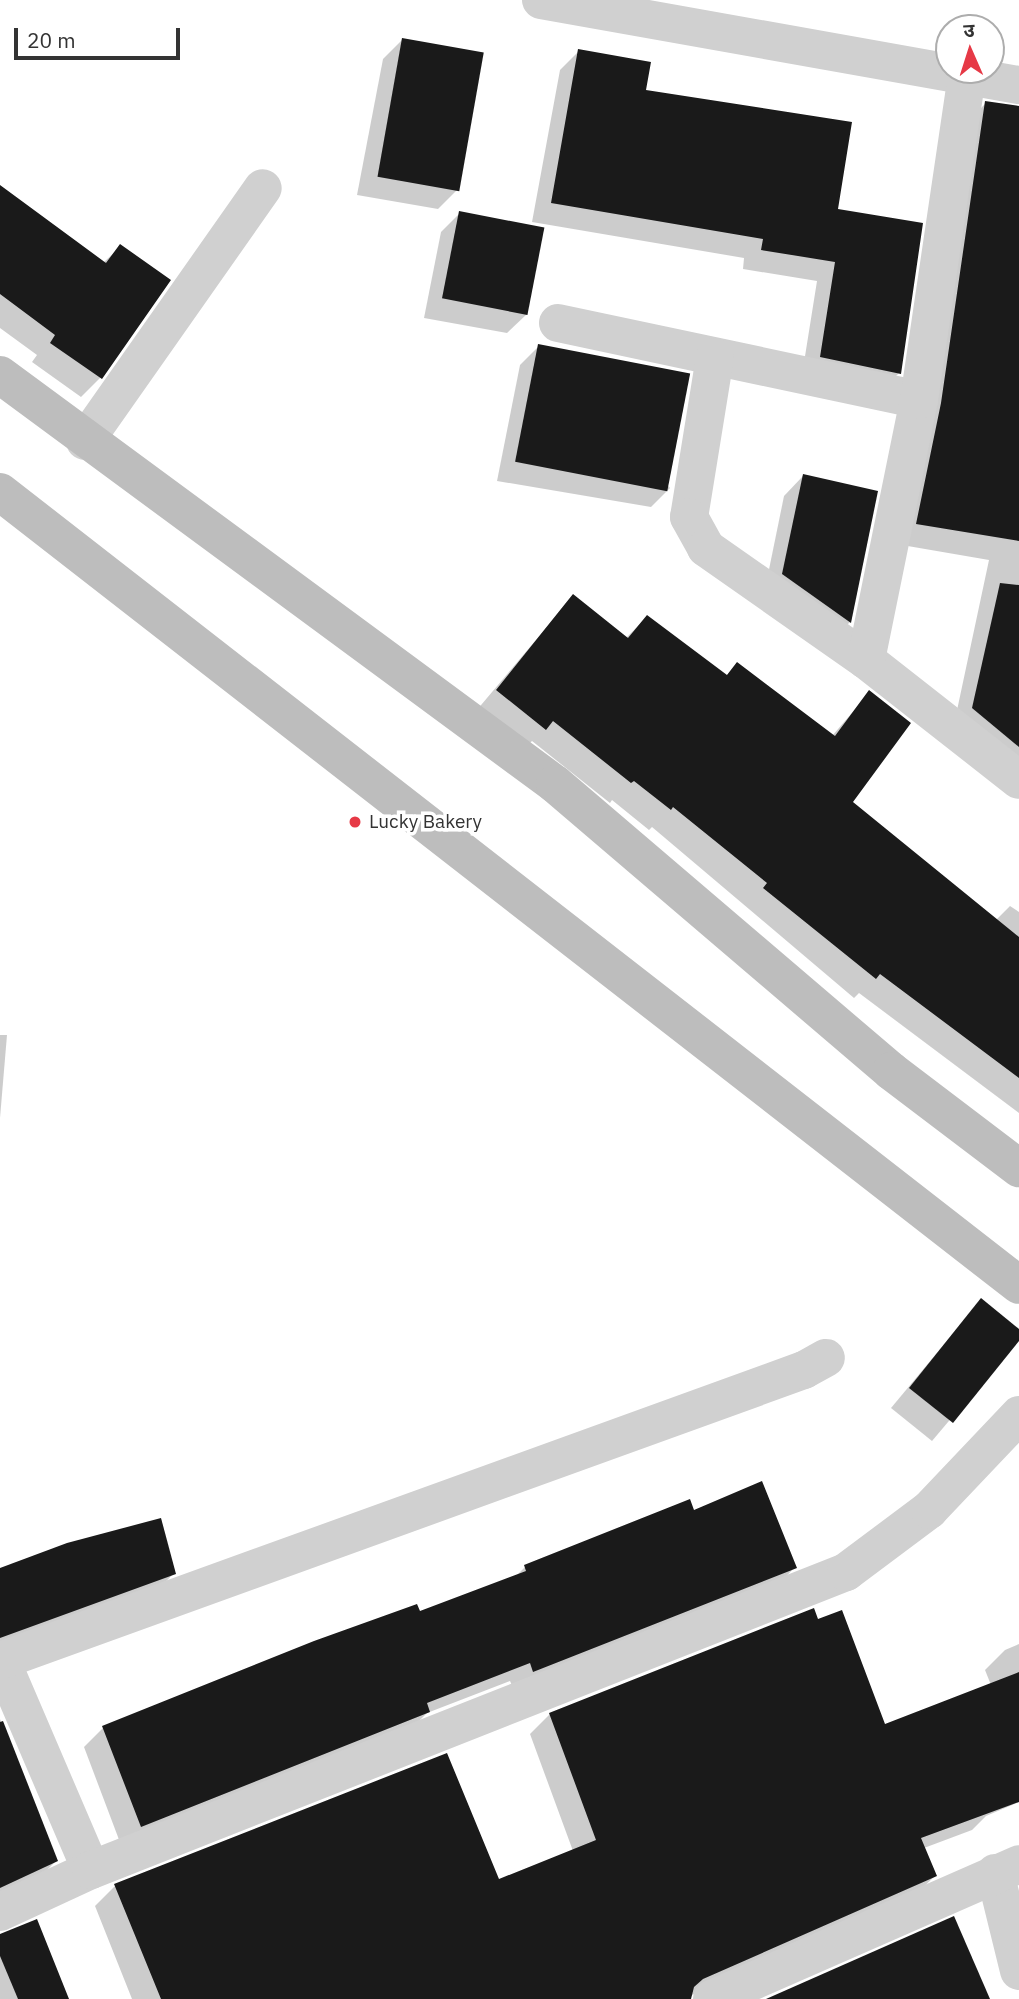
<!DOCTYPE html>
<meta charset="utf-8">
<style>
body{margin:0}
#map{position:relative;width:1019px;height:1999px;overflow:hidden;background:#fff;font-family:"IBM Plex Sans","Noto Sans Devanagari",sans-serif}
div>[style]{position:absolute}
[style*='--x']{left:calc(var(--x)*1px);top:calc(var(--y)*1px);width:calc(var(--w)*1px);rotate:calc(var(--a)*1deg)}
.shadow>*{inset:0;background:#0003}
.building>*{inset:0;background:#1a1a1a;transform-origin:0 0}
.minor>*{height:38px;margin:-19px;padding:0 19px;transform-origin:19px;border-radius:19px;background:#d0d0d0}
.secondary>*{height:38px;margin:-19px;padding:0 19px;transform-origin:19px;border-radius:19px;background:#bdbdbd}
.dots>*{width:19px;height:19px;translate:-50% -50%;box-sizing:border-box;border:4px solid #fff;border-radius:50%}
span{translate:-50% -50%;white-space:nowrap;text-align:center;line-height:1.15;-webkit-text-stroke:7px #fff;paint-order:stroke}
.poi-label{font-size:19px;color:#333}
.left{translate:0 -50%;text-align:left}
.north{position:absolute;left:935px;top:14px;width:70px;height:70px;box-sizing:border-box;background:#fff;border:2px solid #adadad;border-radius:50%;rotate:357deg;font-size:19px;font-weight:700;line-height:28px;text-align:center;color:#333}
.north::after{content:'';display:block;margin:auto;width:24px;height:32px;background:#e63946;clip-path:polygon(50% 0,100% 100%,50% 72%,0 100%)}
.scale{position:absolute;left:14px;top:28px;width:166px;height:32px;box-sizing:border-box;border:4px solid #333;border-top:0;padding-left:9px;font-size:21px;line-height:24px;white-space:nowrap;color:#333;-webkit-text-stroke:5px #fff;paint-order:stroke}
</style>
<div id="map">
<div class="shadow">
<i style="clip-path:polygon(402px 40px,457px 190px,438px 209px,357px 195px,383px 59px)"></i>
<i style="clip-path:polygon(579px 51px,836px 211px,899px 373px,880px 392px,802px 375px,817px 281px,743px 269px,744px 258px,532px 222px,560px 70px)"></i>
<i style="clip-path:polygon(986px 103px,1019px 107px,1019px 784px,953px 729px,989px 560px,896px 544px,965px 124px)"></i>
<i style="clip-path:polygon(460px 213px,527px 314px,507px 333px,424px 318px,441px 232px)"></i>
<i style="clip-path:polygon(0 214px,103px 263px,120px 247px,169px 281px,100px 378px,81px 397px,32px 362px,37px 355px,0 328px)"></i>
<i style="clip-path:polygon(539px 346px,670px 488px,651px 507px,497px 481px,520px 365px)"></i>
<i style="clip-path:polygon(803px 476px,876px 492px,850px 622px,831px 641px,764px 594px,784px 496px)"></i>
<i style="clip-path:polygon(573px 596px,626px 638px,647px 617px,725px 677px,737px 664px,832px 736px,869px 693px,851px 802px,996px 920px,1010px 906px,1019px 912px,1019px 1113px,859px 993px,854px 998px,652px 827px,649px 830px,612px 800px,610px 803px,532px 741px,524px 749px,476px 711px)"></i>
<i style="clip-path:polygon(0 1035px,7px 1035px,0 1118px)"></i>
<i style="clip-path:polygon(981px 1300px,1019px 1331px,1019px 1338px,932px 1441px,891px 1408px)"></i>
<i style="clip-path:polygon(693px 1512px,795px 1567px,776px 1587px,514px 1690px,510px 1681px,427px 1713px,409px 1731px,121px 1845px,84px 1747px,103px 1728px,419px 1614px,515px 1577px,525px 1567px)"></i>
<i style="clip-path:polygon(0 1569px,174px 1573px,154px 1594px,0 1649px)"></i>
<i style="clip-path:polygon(1019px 1644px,1019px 1802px,986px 1816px,972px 1830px,924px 1848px,935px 1876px,915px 1895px,683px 1999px,132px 1999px,95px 1906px,115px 1886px,498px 1881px,573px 1851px,530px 1734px,550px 1714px,884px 1726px,991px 1685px,985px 1670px,1005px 1650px)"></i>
<i style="clip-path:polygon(0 1719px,56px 1861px,36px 1881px,0 1897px)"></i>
<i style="clip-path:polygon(0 1935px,67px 1999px,0 1999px)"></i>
</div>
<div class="building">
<i style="left:402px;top:38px;width:83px;height:141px;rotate:10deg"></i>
<i style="clip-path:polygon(578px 49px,651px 62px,646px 90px,852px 122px,838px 209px,923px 223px,901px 374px,820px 357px,835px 262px,761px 250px,763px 239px,551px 203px)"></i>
<i style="clip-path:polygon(985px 101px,1019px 106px,1019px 541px,916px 524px,941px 403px)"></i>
<i style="clip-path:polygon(0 185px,106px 263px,120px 244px,171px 280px,102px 379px,50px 343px,55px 335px,0 294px)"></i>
<i style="left:459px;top:211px;width:87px;height:89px;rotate:11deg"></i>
<i style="left:538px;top:344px;width:155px;height:120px;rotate:11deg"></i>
<i style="clip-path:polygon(803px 474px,878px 491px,851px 623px,782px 574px)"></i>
<i style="clip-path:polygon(1000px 583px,1019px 585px,1019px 747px,972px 708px)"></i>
<i style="clip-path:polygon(573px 594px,628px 638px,647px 615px,727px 675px,737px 662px,835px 736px,869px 690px,911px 723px,853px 802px,1019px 937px,1019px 1078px,880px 974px,876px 979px,763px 888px,767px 883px,673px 807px,671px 810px,634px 781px,631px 783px,553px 721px,546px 730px,496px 690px)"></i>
<i style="clip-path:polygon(981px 1298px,1019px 1329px,1019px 1341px,953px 1423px,909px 1388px)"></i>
<i style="clip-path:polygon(762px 1481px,797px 1568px,533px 1672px,530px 1663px,427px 1703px,430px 1712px,141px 1827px,102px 1726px,314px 1641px,417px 1604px,420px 1611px,526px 1571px,524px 1565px,690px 1499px,694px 1510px)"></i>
<i style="clip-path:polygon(161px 1518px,176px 1574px,0 1638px,0 1568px,67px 1543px)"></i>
<i style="clip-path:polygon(814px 1608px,818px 1619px,842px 1610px,885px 1724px,1019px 1672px,1019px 1802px,921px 1838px,937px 1876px,703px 1979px,694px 1987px,691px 1999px,161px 1999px,114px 1884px,447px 1753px,499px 1879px,596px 1840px,549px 1713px)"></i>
<i style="clip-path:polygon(3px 1721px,58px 1861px,0 1888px,0 1722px)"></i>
<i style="clip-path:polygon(954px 1916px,990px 1999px,766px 1999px)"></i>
<i style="clip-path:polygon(37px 1919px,69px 1999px,18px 1999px,0 1956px,0 1934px)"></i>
</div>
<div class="minor">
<i style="--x:541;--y:0;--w:485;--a:10.1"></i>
<i style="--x:558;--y:323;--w:369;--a:12"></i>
<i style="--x:715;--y:357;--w:162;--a:99.2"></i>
<i style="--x:689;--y:517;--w:35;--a:61"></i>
<i style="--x:706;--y:548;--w:195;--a:35"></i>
<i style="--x:866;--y:660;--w:194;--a:38.1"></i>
<i style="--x:85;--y:441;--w:309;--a:-54.9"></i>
<i style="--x:866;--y:660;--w:265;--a:-78.5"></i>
<i style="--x:919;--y:400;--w:329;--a:-81.6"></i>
<i style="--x:1;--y:1660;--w:228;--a:66.8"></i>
<i style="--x:0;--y:1661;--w:855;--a:-19.9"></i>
<i style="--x:804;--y:1370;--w:25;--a:-29"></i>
<i style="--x:995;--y:1873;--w:101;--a:76.2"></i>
<i style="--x:0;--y:1912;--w:100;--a:-24.8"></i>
<i style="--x:91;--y:1870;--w:812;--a:-21.54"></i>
<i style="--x:846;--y:1572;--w:104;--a:-36.8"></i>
<i style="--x:929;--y:1510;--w:131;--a:-46.5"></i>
<i style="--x:712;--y:1999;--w:335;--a:-23.7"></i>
</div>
<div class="secondary">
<i style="--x:0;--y:375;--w:689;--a:36.39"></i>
<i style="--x:555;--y:784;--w:442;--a:40.5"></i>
<i style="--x:891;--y:1071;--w:161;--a:37.2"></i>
<i style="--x:0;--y:492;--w:1291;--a:37.89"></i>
</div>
<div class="dots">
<i style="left:355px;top:822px;background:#e63946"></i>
</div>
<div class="poi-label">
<span class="left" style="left:369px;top:822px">Lucky Bakery</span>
</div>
<div class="north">उ</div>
<div class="scale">20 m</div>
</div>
